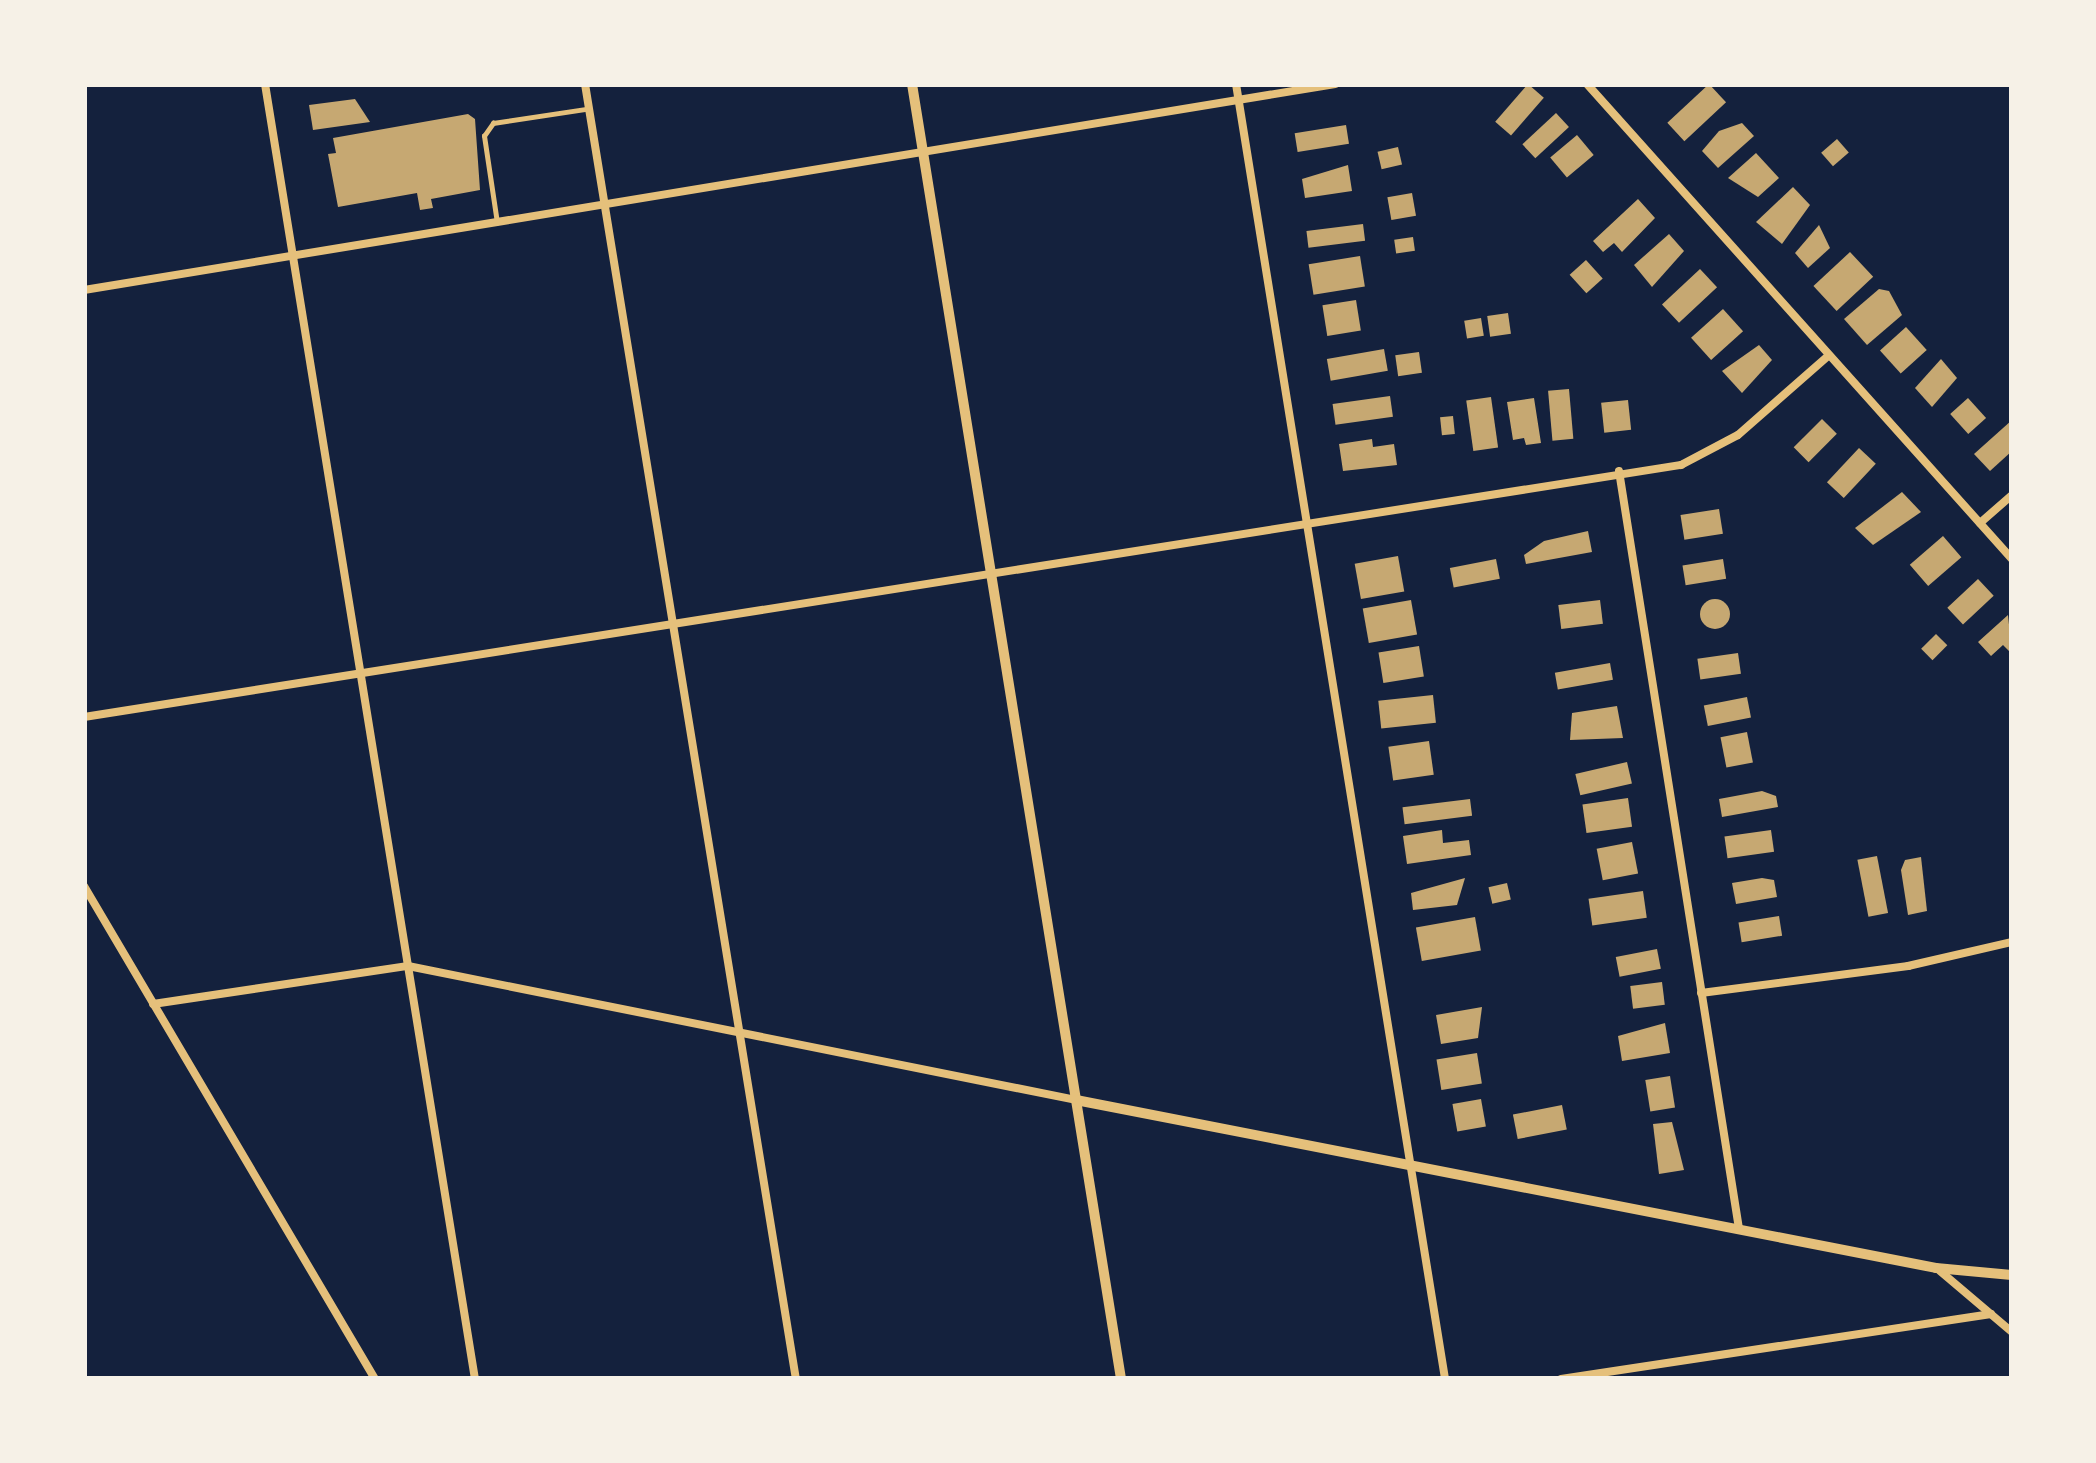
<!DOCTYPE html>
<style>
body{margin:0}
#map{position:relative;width:2096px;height:1463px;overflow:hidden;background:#14213d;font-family:Karla,sans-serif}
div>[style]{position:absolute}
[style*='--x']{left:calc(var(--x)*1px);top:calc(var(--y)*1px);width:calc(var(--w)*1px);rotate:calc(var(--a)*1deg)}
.building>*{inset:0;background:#c6a872;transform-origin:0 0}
.round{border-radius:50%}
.service>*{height:4.5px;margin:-2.25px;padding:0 2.25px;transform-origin:2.25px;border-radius:2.25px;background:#e5c07b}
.minor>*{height:8px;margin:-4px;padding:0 4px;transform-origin:4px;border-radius:4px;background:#e5c07b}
.tertiary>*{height:10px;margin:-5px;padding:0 5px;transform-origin:5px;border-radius:5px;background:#e5c07b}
span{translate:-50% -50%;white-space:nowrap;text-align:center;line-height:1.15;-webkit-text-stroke:12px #f6f1e7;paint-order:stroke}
.frame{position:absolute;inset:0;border:87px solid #f6f1e7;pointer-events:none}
</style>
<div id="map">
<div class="building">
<i style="left:1528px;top:84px;width:21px;height:50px;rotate:41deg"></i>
<i style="left:1709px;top:84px;width:25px;height:57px;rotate:47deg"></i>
<i style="clip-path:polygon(355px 99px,370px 122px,313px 130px,309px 105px)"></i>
<i style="left:1556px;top:113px;width:19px;height:46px;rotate:47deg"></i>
<i style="clip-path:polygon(468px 114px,475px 119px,480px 190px,431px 199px,433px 208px,420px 210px,417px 193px,338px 207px,328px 154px,336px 153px,333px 138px)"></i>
<i style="clip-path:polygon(1742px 123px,1754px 136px,1718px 168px,1702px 151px,1719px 131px)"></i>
<i style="left:1346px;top:125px;width:19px;height:52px;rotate:81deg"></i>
<i style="left:1577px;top:135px;width:26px;height:35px;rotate:50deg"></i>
<i style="left:1837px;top:139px;width:18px;height:21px;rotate:49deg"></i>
<i style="left:1398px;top:147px;width:18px;height:21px;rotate:77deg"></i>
<i style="clip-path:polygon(1756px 153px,1779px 178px,1758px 197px,1728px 178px)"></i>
<i style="clip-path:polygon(1348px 165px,1352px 191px,1305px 198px,1302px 179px)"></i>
<i style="clip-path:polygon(1793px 187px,1810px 205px,1782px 244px,1756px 222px)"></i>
<i style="left:1412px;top:193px;width:23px;height:25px;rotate:80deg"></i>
<i style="clip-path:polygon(1638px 199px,1655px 218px,1622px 252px,1614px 243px,1603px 252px,1593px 241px)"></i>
<i style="left:1363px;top:224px;width:17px;height:57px;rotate:83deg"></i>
<i style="clip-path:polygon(1819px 225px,1830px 248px,1808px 268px,1795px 253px)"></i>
<i style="clip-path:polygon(1669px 234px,1684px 251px,1652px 287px,1634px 265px)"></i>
<i style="left:1413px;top:237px;width:14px;height:19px;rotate:82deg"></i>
<i style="left:1850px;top:252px;width:34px;height:50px;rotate:47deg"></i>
<i style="left:1360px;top:256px;width:31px;height:52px;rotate:81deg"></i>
<i style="left:1586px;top:260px;width:25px;height:22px;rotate:48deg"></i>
<i style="left:1700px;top:269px;width:25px;height:52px;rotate:47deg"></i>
<i style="clip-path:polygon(1879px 289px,1889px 291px,1902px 315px,1867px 345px,1844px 319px)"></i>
<i style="left:1356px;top:300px;width:31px;height:34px;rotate:81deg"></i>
<i style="left:1723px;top:309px;width:30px;height:43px;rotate:48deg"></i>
<i style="left:1508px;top:313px;width:21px;height:21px;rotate:82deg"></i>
<i style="left:1481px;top:318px;width:18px;height:17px;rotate:81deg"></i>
<i style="left:1906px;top:327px;width:31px;height:35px;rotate:48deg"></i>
<i style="clip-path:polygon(1759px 345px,1772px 360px,1742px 393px,1722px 371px)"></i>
<i style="left:1384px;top:349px;width:22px;height:58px;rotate:80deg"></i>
<i style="left:1419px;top:352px;width:21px;height:24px;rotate:82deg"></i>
<i style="clip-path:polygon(1941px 359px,1957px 378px,1932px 407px,1915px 388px)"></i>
<i style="left:1569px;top:389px;width:50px;height:21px;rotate:85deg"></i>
<i style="left:1390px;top:396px;width:21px;height:58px;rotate:82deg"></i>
<i style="left:1491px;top:397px;width:51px;height:25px;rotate:82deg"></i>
<i style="clip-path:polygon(1534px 398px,1541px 443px,1526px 445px,1524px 438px,1513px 440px,1507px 402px)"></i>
<i style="left:1968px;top:398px;width:27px;height:24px;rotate:48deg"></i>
<i style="left:1628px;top:400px;width:30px;height:27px;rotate:84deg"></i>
<i style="left:1453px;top:416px;width:18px;height:13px;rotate:84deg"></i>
<i style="left:1822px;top:419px;width:21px;height:40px;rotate:45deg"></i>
<i style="clip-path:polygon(2012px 420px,2012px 451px,1990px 471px,1974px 454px)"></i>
<i style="clip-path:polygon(1372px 439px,1373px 447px,1394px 444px,1397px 465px,1343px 471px,1339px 444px)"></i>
<i style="left:1859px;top:448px;width:23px;height:47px;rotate:43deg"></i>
<i style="clip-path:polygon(1902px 492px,1921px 512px,1873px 545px,1855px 528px)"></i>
<i style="left:1719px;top:509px;width:25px;height:39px;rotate:81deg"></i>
<i style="clip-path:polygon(1588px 531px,1592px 552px,1526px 564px,1524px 555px,1544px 541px)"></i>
<i style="left:1943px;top:536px;width:28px;height:44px;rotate:49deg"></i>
<i style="left:1398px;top:556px;width:36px;height:44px;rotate:80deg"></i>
<i style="left:1496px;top:559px;width:20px;height:47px;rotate:79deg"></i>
<i style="left:1723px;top:559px;width:20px;height:41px;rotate:81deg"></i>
<i style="left:1978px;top:579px;width:23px;height:42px;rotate:47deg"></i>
<i class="round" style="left:1700px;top:599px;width:30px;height:30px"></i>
<i style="left:1411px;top:600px;width:35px;height:49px;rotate:80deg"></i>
<i style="left:1600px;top:600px;width:24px;height:42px;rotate:83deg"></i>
<i style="clip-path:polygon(2008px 615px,2012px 654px,2003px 645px,1991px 656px,1978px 642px)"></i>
<i style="left:1936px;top:634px;width:16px;height:21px;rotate:45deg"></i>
<i style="left:1419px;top:646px;width:31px;height:41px;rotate:81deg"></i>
<i style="left:1738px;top:653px;width:21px;height:41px;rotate:82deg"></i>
<i style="left:1610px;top:663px;width:17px;height:56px;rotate:80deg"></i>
<i style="left:1433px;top:695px;width:28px;height:55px;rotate:84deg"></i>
<i style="left:1747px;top:697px;width:21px;height:44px;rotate:79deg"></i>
<i style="clip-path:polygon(1617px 706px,1623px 738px,1570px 740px,1572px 713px)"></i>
<i style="left:1747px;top:732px;width:31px;height:27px;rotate:79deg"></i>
<i style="left:1429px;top:741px;width:34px;height:41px;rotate:82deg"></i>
<i style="left:1627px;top:762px;width:22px;height:53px;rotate:77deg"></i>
<i style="clip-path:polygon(1762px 791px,1776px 796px,1778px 807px,1722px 817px,1719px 799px)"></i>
<i style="left:1628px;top:798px;width:29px;height:46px;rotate:82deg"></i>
<i style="left:1470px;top:799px;width:17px;height:68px;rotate:83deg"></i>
<i style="clip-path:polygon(1442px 830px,1443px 843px,1469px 840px,1471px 855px,1407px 864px,1403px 836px)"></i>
<i style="left:1771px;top:830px;width:22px;height:47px;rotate:82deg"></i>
<i style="left:1632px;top:842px;width:32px;height:36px;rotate:79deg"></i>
<i style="left:1877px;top:856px;width:58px;height:20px;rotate:79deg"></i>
<i style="clip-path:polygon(1921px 857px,1927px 911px,1908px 915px,1901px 870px,1905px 860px)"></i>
<i style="clip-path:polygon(1465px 878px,1457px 905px,1413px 910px,1411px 893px)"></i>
<i style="clip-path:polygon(1762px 878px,1774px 880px,1777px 897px,1736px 904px,1732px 883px)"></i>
<i style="left:1507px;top:883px;width:17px;height:19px;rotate:77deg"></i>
<i style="left:1643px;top:891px;width:27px;height:55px;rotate:82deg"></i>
<i style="left:1779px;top:916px;width:20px;height:41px;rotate:81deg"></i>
<i style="left:1475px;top:917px;width:34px;height:60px;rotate:80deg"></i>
<i style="left:1657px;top:949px;width:20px;height:42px;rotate:79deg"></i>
<i style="left:1662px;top:982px;width:23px;height:32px;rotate:83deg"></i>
<i style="clip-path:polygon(1482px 1007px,1478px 1038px,1441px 1044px,1436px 1015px)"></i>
<i style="clip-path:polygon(1665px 1023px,1670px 1053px,1622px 1061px,1618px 1036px)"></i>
<i style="left:1477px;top:1053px;width:31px;height:41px;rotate:81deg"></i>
<i style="left:1670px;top:1076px;width:32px;height:25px;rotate:81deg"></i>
<i style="left:1481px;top:1099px;width:28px;height:29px;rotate:80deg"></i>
<i style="left:1562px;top:1105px;width:25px;height:50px;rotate:79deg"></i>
<i style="clip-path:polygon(1672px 1122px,1684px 1170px,1659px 1174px,1653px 1124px)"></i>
</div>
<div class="service">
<i style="--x:497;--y:223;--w:88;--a:-98.5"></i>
<i style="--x:484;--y:136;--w:16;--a:-55"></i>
<i style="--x:493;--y:123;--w:94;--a:-8.6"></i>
</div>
<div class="minor">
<i style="--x:265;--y:84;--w:1312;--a:80.79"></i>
<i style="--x:585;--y:84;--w:1312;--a:80.75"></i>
<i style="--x:1236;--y:84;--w:1312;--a:80.83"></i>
<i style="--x:1587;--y:84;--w:637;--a:48.18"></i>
<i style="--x:84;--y:290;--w:1268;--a:-9.35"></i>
<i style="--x:1619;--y:471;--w:767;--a:81"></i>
<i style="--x:1980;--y:523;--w:43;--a:-41.2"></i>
<i style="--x:84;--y:717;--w:1617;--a:-8.97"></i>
<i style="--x:1681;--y:465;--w:64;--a:-27.8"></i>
<i style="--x:1738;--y:435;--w:121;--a:-41.3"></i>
<i style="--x:84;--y:886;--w:572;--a:59.45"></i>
<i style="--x:1701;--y:993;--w:209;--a:-7.4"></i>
<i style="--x:1908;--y:966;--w:107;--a:-13"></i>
<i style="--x:153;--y:1004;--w:258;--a:-8.5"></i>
<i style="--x:408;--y:966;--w:681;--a:11.34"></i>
<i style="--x:1940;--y:1271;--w:94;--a:40.3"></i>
<i style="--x:1561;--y:1379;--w:435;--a:-8.6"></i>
</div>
<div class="tertiary">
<i style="--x:912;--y:84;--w:1312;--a:80.83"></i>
<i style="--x:1076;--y:1100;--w:876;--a:11.05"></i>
<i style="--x:1936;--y:1268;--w:76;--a:5.3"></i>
</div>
<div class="frame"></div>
</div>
